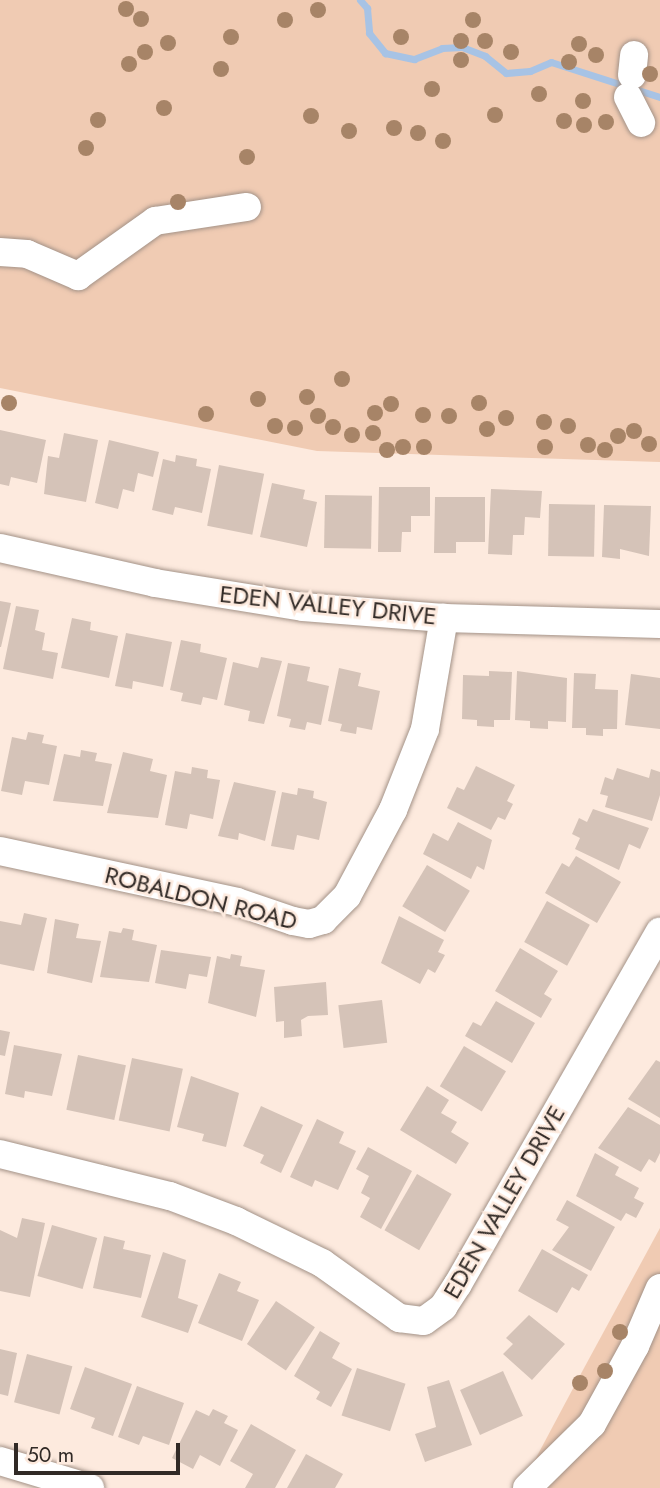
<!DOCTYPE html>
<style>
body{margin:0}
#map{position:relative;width:660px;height:1488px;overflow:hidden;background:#fdeade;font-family:Jost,sans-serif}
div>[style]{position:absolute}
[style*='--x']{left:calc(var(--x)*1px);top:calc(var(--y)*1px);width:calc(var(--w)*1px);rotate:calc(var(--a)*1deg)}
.green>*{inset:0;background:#f0cbb3}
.stream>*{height:7px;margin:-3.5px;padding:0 3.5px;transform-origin:3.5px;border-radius:3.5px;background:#a7c3e5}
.building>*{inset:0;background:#d5c3b8;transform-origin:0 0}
.roads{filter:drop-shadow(0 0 2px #a39287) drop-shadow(0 0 2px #a39287)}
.minor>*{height:28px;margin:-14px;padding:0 14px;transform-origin:14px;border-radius:14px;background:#fff}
.trees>*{width:16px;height:16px;margin:-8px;border-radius:50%;background:#a78467}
span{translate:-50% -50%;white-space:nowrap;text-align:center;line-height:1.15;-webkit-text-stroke:5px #fdeade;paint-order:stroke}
.street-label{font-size:24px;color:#312a26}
.scale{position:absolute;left:14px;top:1443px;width:166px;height:32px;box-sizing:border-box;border:4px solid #312a26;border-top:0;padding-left:9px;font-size:21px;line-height:24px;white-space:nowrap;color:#312a26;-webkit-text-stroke:5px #fdeade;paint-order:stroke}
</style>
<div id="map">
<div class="green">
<i style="clip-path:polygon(0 0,660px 0,660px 462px,317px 451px,0 388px)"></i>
<i style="clip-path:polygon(660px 1228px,660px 1488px,520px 1488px,577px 1381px)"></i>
</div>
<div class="stream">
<i style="--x:360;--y:0;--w:11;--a:49"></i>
<i style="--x:367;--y:8;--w:25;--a:85"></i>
<i style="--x:369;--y:33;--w:26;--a:51"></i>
<i style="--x:385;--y:53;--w:30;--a:12"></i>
<i style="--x:414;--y:59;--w:30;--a:-21"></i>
<i style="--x:442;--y:48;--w:20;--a:-3"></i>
<i style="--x:462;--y:47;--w:25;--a:21"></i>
<i style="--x:485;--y:56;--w:27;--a:39"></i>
<i style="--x:506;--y:73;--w:24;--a:-5"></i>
<i style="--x:530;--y:71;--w:23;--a:-23"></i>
<i style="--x:551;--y:62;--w:114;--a:17.8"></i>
</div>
<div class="building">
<i style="clip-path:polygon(0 430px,46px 440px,37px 483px,11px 477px,9px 486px,0 484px)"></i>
<i style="clip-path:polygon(64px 433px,98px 440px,86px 502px,44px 494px,48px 456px,59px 458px)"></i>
<i style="clip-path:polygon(109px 440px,159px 452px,153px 477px,138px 473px,134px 492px,123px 489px,118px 509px,95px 503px)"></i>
<i style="clip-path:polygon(176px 455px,197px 459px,196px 466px,211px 469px,202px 513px,175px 507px,173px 515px,152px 510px,163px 459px,175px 462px)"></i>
<i style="left:219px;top:465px;width:46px;height:62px;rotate:11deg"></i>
<i style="clip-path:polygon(272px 483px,305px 490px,303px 499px,317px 502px,307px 547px,260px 537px)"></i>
<i style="clip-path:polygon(379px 487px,430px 487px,430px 516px,411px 516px,411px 532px,402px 532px,401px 552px,378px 552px)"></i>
<i style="clip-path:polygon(491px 489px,542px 491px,540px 518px,525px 517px,524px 535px,513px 535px,512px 555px,488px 554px)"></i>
<i style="left:325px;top:495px;width:47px;height:53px;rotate:1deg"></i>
<i style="clip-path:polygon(435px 497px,485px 497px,485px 542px,456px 542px,456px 553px,434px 553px)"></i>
<i style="left:549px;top:504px;width:46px;height:52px;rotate:1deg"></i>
<i style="clip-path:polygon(604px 505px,651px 506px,649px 556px,620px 549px,620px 559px,602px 557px)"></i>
<i style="clip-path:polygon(0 601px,11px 603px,1px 647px,0 647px)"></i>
<i style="clip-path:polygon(16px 606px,39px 610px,35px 630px,45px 633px,42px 650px,58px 653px,53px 679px,3px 669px)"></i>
<i style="clip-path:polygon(72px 618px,91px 622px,90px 630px,118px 636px,109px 678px,61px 668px)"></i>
<i style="clip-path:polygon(126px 633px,172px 642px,163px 687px,133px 681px,132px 689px,115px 686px)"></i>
<i style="clip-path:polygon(181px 640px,201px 644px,200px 652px,227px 658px,217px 700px,203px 697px,201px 705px,181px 701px,183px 693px,170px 690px)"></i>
<i style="clip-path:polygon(261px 657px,282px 661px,264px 724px,248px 721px,250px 711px,224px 705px,233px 662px,258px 668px)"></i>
<i style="clip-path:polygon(288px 663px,310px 667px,307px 681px,329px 686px,321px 725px,307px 722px,305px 730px,289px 727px,291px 719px,277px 716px)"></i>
<i style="clip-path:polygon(339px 668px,361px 673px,358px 686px,380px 691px,372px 730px,357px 727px,356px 734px,340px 731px,342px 724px,328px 721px)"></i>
<i style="clip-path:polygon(489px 671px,512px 672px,510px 720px,494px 720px,494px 727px,477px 726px,477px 720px,462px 719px,463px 675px,489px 676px)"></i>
<i style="clip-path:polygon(517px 671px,567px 678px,566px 722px,548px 721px,548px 729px,530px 728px,530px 721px,515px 720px)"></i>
<i style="clip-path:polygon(574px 673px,596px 674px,595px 689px,618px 690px,617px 729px,603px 729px,603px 736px,586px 735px,586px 728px,572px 728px)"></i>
<i style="clip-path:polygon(631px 674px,660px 678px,660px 729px,625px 725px)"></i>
<i style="clip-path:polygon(28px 732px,44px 735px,42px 743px,57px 746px,49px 785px,25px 781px,22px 795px,1px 791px,12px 737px,26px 740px)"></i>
<i style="clip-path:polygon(81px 750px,97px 753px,95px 761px,112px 764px,103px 806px,53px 801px,64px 754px,80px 757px)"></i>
<i style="clip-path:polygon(123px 752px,153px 759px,150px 771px,167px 775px,158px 818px,107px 813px)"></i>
<i style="clip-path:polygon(476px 766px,515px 785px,507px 801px,513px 804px,505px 820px,498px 817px,491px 830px,447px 808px,457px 787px,464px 790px)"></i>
<i style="clip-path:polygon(192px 767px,208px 770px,207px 778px,220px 780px,213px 819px,190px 814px,187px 829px,165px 825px,175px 771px,191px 774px)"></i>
<i style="clip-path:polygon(617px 768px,649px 778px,651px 769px,660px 772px,660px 795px,652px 821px,605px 807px,608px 796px,600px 794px,605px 777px,613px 780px)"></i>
<i style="clip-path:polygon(234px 782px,276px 791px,265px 841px,239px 833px,238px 840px,218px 836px)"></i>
<i style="clip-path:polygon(298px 788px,314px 791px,313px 798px,327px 802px,319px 840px,297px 835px,294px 850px,271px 846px,282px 792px,297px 795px)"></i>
<i style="clip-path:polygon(593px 809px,649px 828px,640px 849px,629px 844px,619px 870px,575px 849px,580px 838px,572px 834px,579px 818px,587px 822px)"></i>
<i style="clip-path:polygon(458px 822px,492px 840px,484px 870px,477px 866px,471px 879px,423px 854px,433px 833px,448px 841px)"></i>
<i style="clip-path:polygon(576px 856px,621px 882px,597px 923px,545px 893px,562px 863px,569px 867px)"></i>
<i style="left:427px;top:865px;width:50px;height:48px;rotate:31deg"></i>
<i style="left:547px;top:901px;width:49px;height:47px;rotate:29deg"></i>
<i style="clip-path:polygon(24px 913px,47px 918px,34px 971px,0 964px,0 921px,21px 925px)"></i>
<i style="clip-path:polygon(399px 916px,444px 940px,438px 952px,445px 955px,435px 973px,428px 969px,420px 984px,381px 963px)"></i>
<i style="clip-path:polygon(55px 919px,79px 924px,76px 938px,101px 941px,92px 983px,47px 973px)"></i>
<i style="clip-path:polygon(123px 928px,134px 930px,132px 940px,157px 945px,149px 982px,100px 977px,109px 931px,121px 933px)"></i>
<i style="clip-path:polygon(520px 948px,558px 971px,544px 994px,552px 999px,541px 1018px,495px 991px)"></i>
<i style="clip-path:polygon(161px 950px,211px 957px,207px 977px,189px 974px,186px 989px,155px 983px)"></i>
<i style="clip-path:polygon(231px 954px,242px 956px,240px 966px,265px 970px,256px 1017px,208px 1003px,217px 956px,230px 959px)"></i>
<i style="clip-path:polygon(326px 982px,328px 1015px,308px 1016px,301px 1020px,302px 1036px,284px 1038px,284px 1021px,276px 1022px,274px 987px)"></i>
<i style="left:382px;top:1000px;width:43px;height:44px;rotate:83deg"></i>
<i style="clip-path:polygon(496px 1001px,535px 1023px,512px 1063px,465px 1036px,473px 1022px,481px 1026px)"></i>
<i style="clip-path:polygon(0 1030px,10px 1032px,5px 1056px,0 1055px)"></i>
<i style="clip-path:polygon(14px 1045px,62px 1054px,52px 1096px,25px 1091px,24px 1098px,5px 1094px)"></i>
<i style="left:464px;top:1046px;width:49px;height:47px;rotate:31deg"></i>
<i style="left:78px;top:1055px;width:49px;height:56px;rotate:12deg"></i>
<i style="left:132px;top:1058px;width:52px;height:64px;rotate:12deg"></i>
<i style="clip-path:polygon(656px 1060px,660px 1062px,660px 1118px,628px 1099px)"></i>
<i style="clip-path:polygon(191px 1076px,239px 1093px,226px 1147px,202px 1141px,204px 1134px,177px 1127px)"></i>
<i style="clip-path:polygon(427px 1086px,449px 1100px,441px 1113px,457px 1122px,451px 1132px,469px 1143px,456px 1164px,400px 1130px)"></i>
<i style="clip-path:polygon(261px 1106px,303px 1125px,281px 1173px,260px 1163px,264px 1155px,243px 1146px)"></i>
<i style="clip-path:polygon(628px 1107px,660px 1125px,660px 1153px,655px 1163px,649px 1159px,641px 1172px,598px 1148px)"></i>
<i style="clip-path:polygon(317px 1119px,344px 1132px,339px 1143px,356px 1151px,338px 1190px,315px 1180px,312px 1187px,290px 1177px)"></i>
<i style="clip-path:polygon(368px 1147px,412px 1171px,381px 1229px,360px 1217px,370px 1198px,361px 1193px,369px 1176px,356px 1169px)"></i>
<i style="clip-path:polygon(595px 1153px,619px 1167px,615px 1175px,639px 1188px,634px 1198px,644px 1203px,636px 1218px,626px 1213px,621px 1221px,576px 1196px)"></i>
<i style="left:417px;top:1174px;width:40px;height:65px;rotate:30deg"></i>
<i style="clip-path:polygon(567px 1200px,615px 1227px,591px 1271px,552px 1250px,569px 1227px,556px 1220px)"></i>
<i style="clip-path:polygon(22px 1218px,45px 1223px,30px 1297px,0 1291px,0 1230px,17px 1238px)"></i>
<i style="left:52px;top:1225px;width:47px;height:53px;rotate:16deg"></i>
<i style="clip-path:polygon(104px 1236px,125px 1241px,123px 1249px,151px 1255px,141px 1298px,93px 1288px)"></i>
<i style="clip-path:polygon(542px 1249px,588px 1275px,579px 1291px,572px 1287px,557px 1313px,518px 1291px)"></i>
<i style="clip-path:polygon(163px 1252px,186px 1260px,178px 1298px,198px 1305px,188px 1333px,141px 1317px)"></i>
<i style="clip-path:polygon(219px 1273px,241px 1282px,237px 1291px,259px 1300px,242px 1341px,198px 1323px)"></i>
<i style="left:276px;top:1301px;width:47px;height:52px;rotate:34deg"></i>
<i style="clip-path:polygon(529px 1315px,565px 1344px,532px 1380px,503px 1354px,513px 1344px,506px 1338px)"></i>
<i style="clip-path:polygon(320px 1331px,340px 1343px,332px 1358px,352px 1369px,331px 1407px,316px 1399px,320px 1392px,294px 1376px)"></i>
<i style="clip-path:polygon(0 1349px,17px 1353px,8px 1396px,0 1394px)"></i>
<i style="left:27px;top:1354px;width:47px;height:50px;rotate:15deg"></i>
<i style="clip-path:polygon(85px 1367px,132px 1384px,113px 1436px,91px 1428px,95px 1418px,70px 1409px)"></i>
<i style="left:357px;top:1368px;width:51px;height:50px;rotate:18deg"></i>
<i style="left:503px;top:1371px;width:49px;height:47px;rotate:66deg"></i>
<i style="clip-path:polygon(449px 1380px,472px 1445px,425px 1462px,415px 1434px,436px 1427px,427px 1387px)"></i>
<i style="clip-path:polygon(137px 1386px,184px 1403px,169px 1445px,143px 1436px,139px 1445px,118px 1437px)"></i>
<i style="clip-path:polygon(213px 1409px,228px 1416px,224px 1423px,238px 1430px,220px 1466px,200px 1455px,193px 1469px,172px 1458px,196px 1410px,209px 1416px)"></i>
<i style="clip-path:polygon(251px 1424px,296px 1450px,275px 1488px,245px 1488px,253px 1474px,230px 1461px)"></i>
<i style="clip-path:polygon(306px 1454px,343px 1474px,335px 1488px,287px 1488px)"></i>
</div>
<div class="roads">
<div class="minor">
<i style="--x:632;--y:75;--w:20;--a:-84"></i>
<i style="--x:628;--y:97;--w:29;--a:63"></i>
<i style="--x:0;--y:252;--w:27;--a:4"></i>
<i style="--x:27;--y:254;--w:56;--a:23.3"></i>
<i style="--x:78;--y:276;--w:95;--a:-35.5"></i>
<i style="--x:155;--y:221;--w:93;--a:-8.7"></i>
<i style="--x:0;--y:548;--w:159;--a:12.7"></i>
<i style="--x:155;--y:583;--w:150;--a:9.2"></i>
<i style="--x:303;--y:607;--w:141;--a:4.5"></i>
<i style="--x:444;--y:618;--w:216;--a:1.6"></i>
<i style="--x:0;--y:851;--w:242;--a:12.1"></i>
<i style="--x:237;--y:902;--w:59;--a:18.7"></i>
<i style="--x:293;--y:921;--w:16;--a:11"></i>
<i style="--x:309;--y:924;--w:15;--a:-16"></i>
<i style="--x:323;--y:920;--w:34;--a:-45"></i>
<i style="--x:347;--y:896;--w:98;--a:-61.9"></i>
<i style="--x:393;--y:810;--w:87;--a:-68.4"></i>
<i style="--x:425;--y:729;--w:113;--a:-80.3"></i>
<i style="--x:0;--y:1154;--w:175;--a:13.9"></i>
<i style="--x:170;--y:1196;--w:71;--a:20.7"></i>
<i style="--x:236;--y:1221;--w:96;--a:26"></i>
<i style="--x:322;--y:1263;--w:95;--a:35.5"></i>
<i style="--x:399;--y:1318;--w:25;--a:7"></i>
<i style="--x:424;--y:1321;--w:24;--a:-36"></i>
<i style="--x:443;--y:1307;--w:27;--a:-57"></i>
<i style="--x:458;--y:1284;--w:406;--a:-60.2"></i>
<i style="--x:0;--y:1461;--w:94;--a:16.7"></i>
<i style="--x:527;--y:1488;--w:91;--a:-44.6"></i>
<i style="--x:592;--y:1424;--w:89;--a:-61.1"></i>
<i style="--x:635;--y:1346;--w:63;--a:-66.7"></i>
</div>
</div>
<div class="trees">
<i style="left:126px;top:9px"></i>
<i style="left:318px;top:10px"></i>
<i style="left:141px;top:19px"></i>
<i style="left:285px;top:20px"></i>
<i style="left:473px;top:20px"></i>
<i style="left:231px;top:37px"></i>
<i style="left:401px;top:37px"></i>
<i style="left:461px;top:41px"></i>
<i style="left:485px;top:41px"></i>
<i style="left:168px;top:43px"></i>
<i style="left:579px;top:44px"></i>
<i style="left:145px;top:52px"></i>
<i style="left:511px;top:52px"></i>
<i style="left:596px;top:55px"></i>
<i style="left:461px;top:60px"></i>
<i style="left:569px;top:62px"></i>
<i style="left:129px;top:64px"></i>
<i style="left:221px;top:69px"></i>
<i style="left:650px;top:74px"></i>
<i style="left:432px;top:89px"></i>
<i style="left:539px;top:94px"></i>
<i style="left:583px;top:101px"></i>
<i style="left:164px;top:108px"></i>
<i style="left:495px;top:115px"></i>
<i style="left:311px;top:116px"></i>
<i style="left:98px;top:120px"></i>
<i style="left:564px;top:121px"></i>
<i style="left:606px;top:122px"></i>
<i style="left:584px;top:125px"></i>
<i style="left:394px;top:128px"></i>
<i style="left:349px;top:131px"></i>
<i style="left:418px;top:133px"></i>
<i style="left:443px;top:141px"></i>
<i style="left:86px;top:148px"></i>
<i style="left:247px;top:157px"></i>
<i style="left:178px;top:202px"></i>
<i style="left:342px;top:379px"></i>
<i style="left:307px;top:397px"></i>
<i style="left:258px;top:399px"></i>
<i style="left:9px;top:403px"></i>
<i style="left:479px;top:403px"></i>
<i style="left:391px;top:404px"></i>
<i style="left:375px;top:413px"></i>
<i style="left:206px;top:414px"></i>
<i style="left:423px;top:415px"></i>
<i style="left:318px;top:416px"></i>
<i style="left:449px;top:416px"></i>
<i style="left:506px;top:418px"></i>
<i style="left:544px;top:422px"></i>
<i style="left:275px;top:426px"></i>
<i style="left:568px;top:426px"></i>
<i style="left:333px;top:427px"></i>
<i style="left:295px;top:428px"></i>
<i style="left:487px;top:429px"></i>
<i style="left:634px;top:431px"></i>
<i style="left:373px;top:433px"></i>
<i style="left:352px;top:435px"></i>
<i style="left:618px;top:436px"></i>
<i style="left:649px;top:444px"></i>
<i style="left:588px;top:445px"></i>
<i style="left:403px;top:447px"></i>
<i style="left:424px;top:447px"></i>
<i style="left:545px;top:447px"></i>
<i style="left:387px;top:450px"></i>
<i style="left:605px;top:450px"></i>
<i style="left:620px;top:1332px"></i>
<i style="left:605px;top:1371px"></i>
<i style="left:580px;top:1383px"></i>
</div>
<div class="street-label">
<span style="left:328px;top:605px;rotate:6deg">EDEN VALLEY DRIVE</span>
<span style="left:201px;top:898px;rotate:14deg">ROBALDON ROAD</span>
<span style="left:504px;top:1202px;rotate:-60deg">EDEN VALLEY DRIVE</span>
</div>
<div class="scale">50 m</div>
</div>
